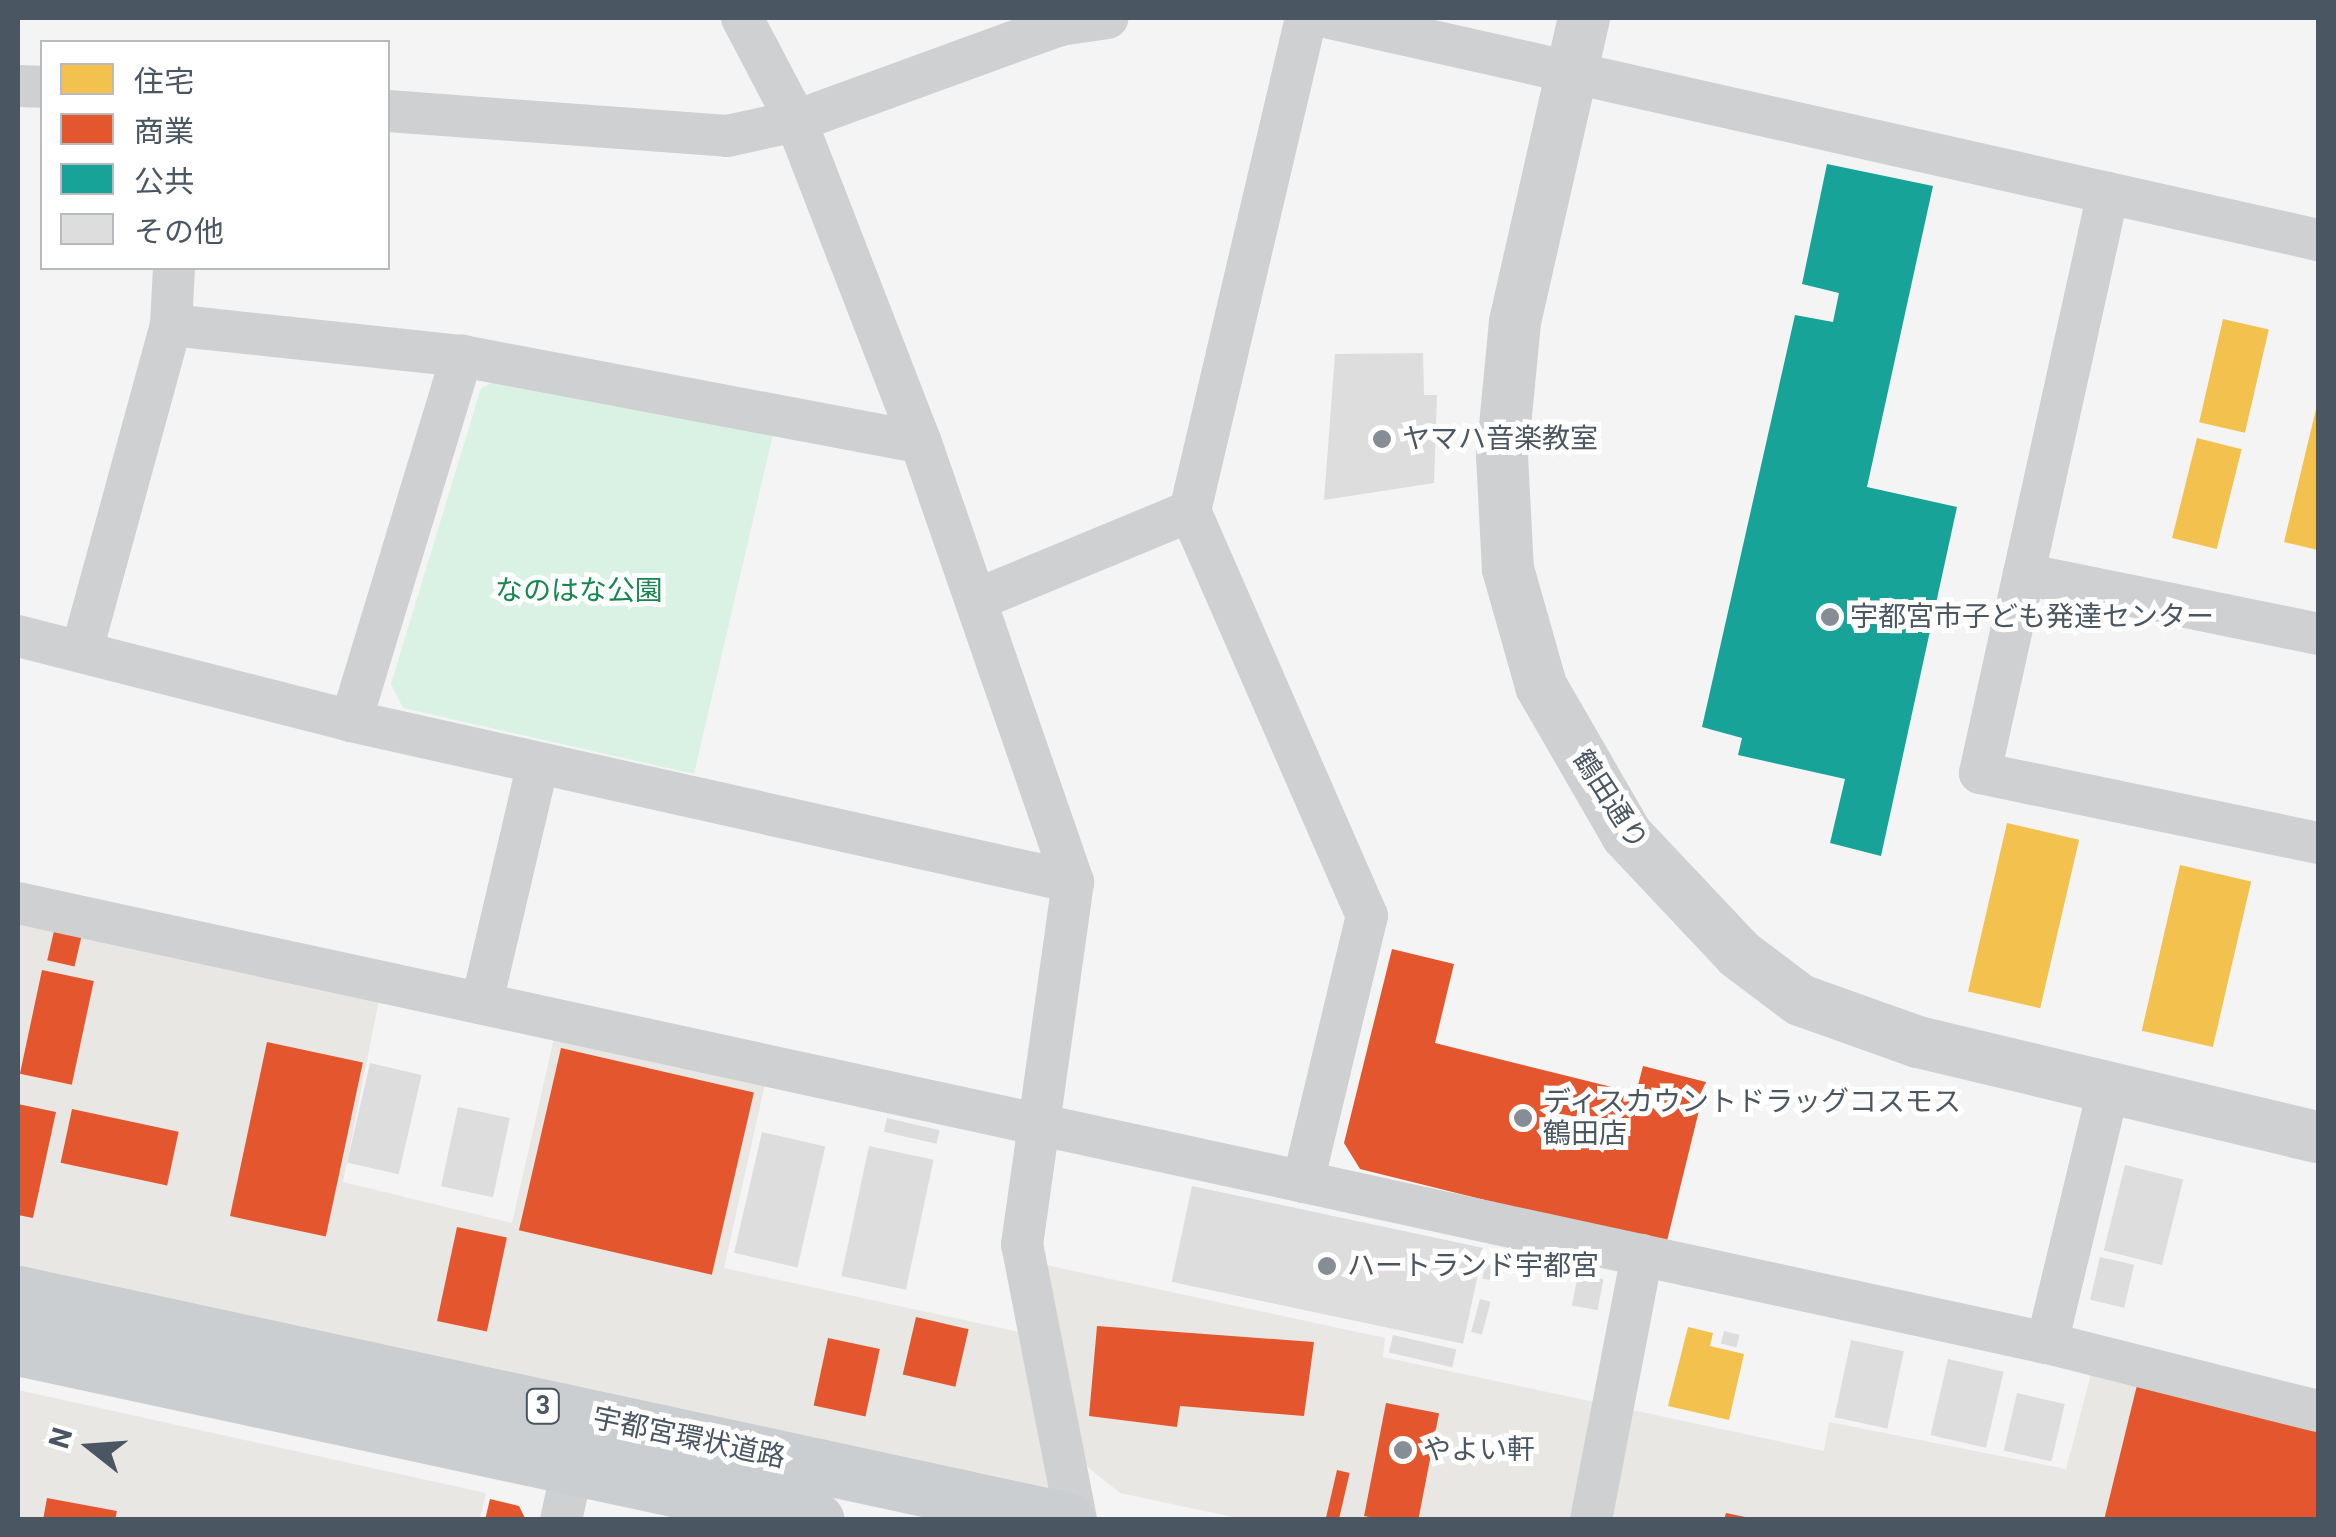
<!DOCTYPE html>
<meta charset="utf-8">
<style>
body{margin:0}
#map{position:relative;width:2336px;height:1537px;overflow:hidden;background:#f4f4f4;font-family:Roboto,"Noto Sans JP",sans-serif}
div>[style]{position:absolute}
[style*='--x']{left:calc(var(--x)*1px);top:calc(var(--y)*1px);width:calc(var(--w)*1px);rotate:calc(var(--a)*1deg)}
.commercial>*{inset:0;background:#e8e7e3}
.green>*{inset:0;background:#d9f2e3}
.homes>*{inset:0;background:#f2c14e;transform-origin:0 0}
.shops>*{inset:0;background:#e4572e;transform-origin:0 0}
.public>*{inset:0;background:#17a398}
.building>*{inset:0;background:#ddddde;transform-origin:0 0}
.minor>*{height:42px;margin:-21px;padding:0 21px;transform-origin:21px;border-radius:21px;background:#ced0d2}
.tertiary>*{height:52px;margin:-26px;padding:0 26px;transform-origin:26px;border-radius:26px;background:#ced0d2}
.primary>*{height:55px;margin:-27.5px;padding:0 27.5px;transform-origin:27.5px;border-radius:27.5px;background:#caced1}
.dots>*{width:28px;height:28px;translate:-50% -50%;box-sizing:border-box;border:5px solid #fff;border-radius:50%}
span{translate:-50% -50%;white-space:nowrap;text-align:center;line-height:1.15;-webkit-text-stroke:10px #fff;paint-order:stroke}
.shield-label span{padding:2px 8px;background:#fff;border:2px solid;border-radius:8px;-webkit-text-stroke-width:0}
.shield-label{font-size:25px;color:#4a5661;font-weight:700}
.poi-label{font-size:28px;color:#4a5661}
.left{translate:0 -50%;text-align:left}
.park-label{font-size:28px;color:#17864f}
.street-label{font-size:28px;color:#4a5661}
.frame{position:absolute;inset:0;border:20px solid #4a5661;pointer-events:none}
.legend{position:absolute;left:40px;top:40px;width:350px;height:230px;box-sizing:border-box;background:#fff;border:2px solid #b7bbc0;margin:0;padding:12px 18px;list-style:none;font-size:30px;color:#4a5661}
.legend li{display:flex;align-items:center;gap:20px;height:50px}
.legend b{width:50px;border:2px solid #b7bbc0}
.north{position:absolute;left:40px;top:1397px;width:100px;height:100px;-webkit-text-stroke:8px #fff;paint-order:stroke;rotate:287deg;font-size:28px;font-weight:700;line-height:40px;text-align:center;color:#4a5661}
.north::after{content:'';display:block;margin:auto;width:35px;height:45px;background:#4a5661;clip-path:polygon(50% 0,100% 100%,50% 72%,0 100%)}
</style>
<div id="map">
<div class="commercial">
<i style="clip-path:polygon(18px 920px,379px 1000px,343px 1182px,512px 1223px,554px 1038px,765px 1084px,724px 1268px,1024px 1333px,1055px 1491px,18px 1268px)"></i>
<i style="clip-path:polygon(1046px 1265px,1385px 1338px,1383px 1357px,1824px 1451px,1829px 1422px,2066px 1469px,2092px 1370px,2318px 1428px,2318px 1519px,1242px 1519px,1120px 1493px,1085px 1465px)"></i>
<i style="clip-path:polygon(18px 1390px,486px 1493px,480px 1519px,18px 1520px)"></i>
</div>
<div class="green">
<i style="clip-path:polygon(506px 377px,774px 430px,694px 774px,403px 708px,391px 684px,481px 388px)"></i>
</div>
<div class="homes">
<i style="left:2223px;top:319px;width:47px;height:106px;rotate:13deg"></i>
<i style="clip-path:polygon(2318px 401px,2318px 550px,2284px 542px)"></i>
<i style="left:2197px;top:438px;width:46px;height:103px;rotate:14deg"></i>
<i style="left:2007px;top:823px;width:74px;height:173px;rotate:13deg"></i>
<i style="left:2180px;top:865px;width:73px;height:170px;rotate:13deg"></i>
<i style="clip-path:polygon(1688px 1327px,1713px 1333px,1710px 1346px,1744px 1354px,1729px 1420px,1668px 1406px)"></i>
</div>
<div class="shops">
<i style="left:54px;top:931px;width:28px;height:30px;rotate:13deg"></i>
<i style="clip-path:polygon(1392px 949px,1454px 964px,1435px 1043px,1636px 1093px,1643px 1066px,1706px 1082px,1666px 1245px,1360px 1169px,1344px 1143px)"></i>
<i style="left:42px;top:970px;width:53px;height:106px;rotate:12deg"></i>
<i style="left:267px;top:1042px;width:98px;height:178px;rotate:12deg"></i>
<i style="left:561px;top:1048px;width:198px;height:187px;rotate:13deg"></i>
<i style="clip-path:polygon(18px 1104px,56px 1112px,33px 1218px,18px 1215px)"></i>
<i style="left:72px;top:1109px;width:109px;height:55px;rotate:12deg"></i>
<i style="left:457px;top:1227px;width:51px;height:96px;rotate:12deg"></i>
<i style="left:916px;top:1317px;width:54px;height:59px;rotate:13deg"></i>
<i style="clip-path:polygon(1097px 1326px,1314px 1342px,1304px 1416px,1180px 1406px,1177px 1427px,1089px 1416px)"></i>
<i style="left:828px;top:1338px;width:53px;height:69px;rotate:12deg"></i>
<i style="clip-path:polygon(2138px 1381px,2318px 1425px,2318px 1520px,2104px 1520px)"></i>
<i style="left:1386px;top:1403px;width:54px;height:115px;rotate:11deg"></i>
<i style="left:1337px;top:1470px;width:13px;height:51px;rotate:13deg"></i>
<i style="clip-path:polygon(47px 1498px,117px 1511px,115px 1520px,43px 1520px)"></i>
<i style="clip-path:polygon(490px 1499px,519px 1506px,526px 1520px,485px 1520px)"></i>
<i style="clip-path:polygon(1726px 1513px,1750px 1518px,1750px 1520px,1724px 1520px)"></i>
</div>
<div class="public">
<i style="clip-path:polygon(1827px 164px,1933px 186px,1867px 487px,1957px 507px,1881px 856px,1830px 843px,1845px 779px,1738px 755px,1742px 738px,1702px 727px,1795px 315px,1833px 322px,1839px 293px,1802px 284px)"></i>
</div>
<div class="building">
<i style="clip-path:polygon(1423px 353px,1424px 395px,1437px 395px,1434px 483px,1324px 500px,1335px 354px)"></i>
<i style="left:370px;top:1063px;width:53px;height:102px;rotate:13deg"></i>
<i style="left:458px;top:1107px;width:53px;height:81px;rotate:12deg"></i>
<i style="left:887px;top:1118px;width:54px;height:14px;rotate:13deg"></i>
<i style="left:762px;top:1132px;width:65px;height:124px;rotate:13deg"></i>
<i style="left:869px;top:1146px;width:66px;height:133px;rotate:12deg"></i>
<i style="left:2125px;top:1165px;width:60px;height:88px;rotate:14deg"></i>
<i style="left:1192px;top:1186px;width:298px;height:98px;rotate:12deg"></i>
<i style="left:2100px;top:1257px;width:35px;height:44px;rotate:13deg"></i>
<i style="left:1485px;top:1264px;width:12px;height:15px;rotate:9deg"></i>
<i style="left:1578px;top:1274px;width:26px;height:32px;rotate:11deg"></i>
<i style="left:1480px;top:1299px;width:11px;height:34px;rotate:15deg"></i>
<i style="left:1724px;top:1331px;width:16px;height:13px;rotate:14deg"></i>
<i style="left:1393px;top:1335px;width:65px;height:18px;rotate:13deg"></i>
<i style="left:1851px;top:1340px;width:54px;height:79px;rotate:12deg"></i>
<i style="left:1948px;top:1359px;width:57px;height:78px;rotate:13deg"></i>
<i style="left:2017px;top:1393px;width:49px;height:59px;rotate:13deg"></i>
</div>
<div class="minor">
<i style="--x:742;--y:18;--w:116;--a:62.3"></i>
<i style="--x:796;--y:121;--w:345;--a:68.8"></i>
<i style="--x:921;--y:443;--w:465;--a:70.9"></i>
<i style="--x:1073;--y:882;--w:366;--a:98"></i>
<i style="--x:1022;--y:1244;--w:281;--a:78.9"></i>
<i style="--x:1330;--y:18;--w:797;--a:12.68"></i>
<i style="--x:2108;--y:193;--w:594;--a:102.45"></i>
<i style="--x:1980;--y:773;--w:345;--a:11.7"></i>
<i style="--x:18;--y:86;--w:24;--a:2"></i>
<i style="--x:388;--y:111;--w:340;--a:4.2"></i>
<i style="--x:727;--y:136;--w:71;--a:-12.3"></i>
<i style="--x:796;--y:121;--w:281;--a:-20"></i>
<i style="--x:1060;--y:25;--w:48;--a:-8.5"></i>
<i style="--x:2108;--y:193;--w:215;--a:12.6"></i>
<i style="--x:171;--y:325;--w:293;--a:6.1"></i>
<i style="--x:462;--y:356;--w:467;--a:10.7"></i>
<i style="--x:2024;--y:574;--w:300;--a:11.5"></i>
<i style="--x:978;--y:599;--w:230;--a:-22.5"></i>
<i style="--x:18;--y:636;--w:344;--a:14.3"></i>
<i style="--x:351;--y:721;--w:740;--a:12.57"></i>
<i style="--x:82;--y:650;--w:337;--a:-74.7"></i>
<i style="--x:171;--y:325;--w:57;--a:-87"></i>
<i style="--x:351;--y:721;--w:382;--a:-73.1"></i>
<i style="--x:18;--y:903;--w:2076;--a:12.24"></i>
<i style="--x:2047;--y:1343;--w:279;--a:14.1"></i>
<i style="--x:482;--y:1002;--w:245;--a:-76.8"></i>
<i style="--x:1303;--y:1182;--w:274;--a:-76.5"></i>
<i style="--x:1367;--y:916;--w:442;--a:-113.6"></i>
<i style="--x:1190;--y:511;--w:506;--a:-76.76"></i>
<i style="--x:2047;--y:1343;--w:263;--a:-76.4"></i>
<i style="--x:561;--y:1520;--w:55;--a:-77.5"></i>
<i style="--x:1591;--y:1520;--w:270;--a:-79.1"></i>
</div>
<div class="tertiary">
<i style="--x:1584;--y:18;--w:312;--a:102.8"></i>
<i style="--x:1515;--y:322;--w:135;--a:95.5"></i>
<i style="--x:1502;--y:456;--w:113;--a:87"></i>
<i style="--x:1508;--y:569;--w:122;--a:74.2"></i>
<i style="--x:1541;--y:686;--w:172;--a:60"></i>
<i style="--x:1627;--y:835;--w:163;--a:46.7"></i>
<i style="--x:1739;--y:954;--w:76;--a:37"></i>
<i style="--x:1800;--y:1000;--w:125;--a:19.6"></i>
<i style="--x:1918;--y:1042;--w:411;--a:13.4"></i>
</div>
<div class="primary">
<i style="--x:18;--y:1293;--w:1074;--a:12.2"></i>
<i style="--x:18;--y:1348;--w:817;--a:12.15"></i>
</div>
<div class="dots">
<i style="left:1382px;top:439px;background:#868d94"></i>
<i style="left:1830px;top:617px;background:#868d94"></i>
<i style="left:1523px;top:1118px;background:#868d94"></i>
<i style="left:1327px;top:1266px;background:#868d94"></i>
<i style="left:1403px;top:1450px;background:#868d94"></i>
</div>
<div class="shield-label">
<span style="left:543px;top:1406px">3</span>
</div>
<div class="poi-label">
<span class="left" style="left:1402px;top:439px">ヤマハ音楽教室</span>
<span class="left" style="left:1850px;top:617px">宇都宮市子ども発達センター</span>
<span class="left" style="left:1543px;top:1118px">ディスカウントドラッグコスモス<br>鶴田店</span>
<span class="left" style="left:1347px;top:1266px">ハートランド宇都宮</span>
<span class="left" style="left:1423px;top:1450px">やよい軒</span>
</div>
<div class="park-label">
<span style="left:579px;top:591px">なのはな公園</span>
</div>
<div class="street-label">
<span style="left:1610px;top:800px;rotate:57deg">鶴田通り</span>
<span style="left:689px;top:1438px;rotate:12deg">宇都宮環状道路</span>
</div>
<div class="frame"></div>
<ul class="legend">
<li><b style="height:28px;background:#f2c14e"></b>住宅</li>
<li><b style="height:28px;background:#e4572e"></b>商業</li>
<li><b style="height:28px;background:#17a398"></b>公共</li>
<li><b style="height:28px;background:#ddddde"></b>その他</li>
</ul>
<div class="north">N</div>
</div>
